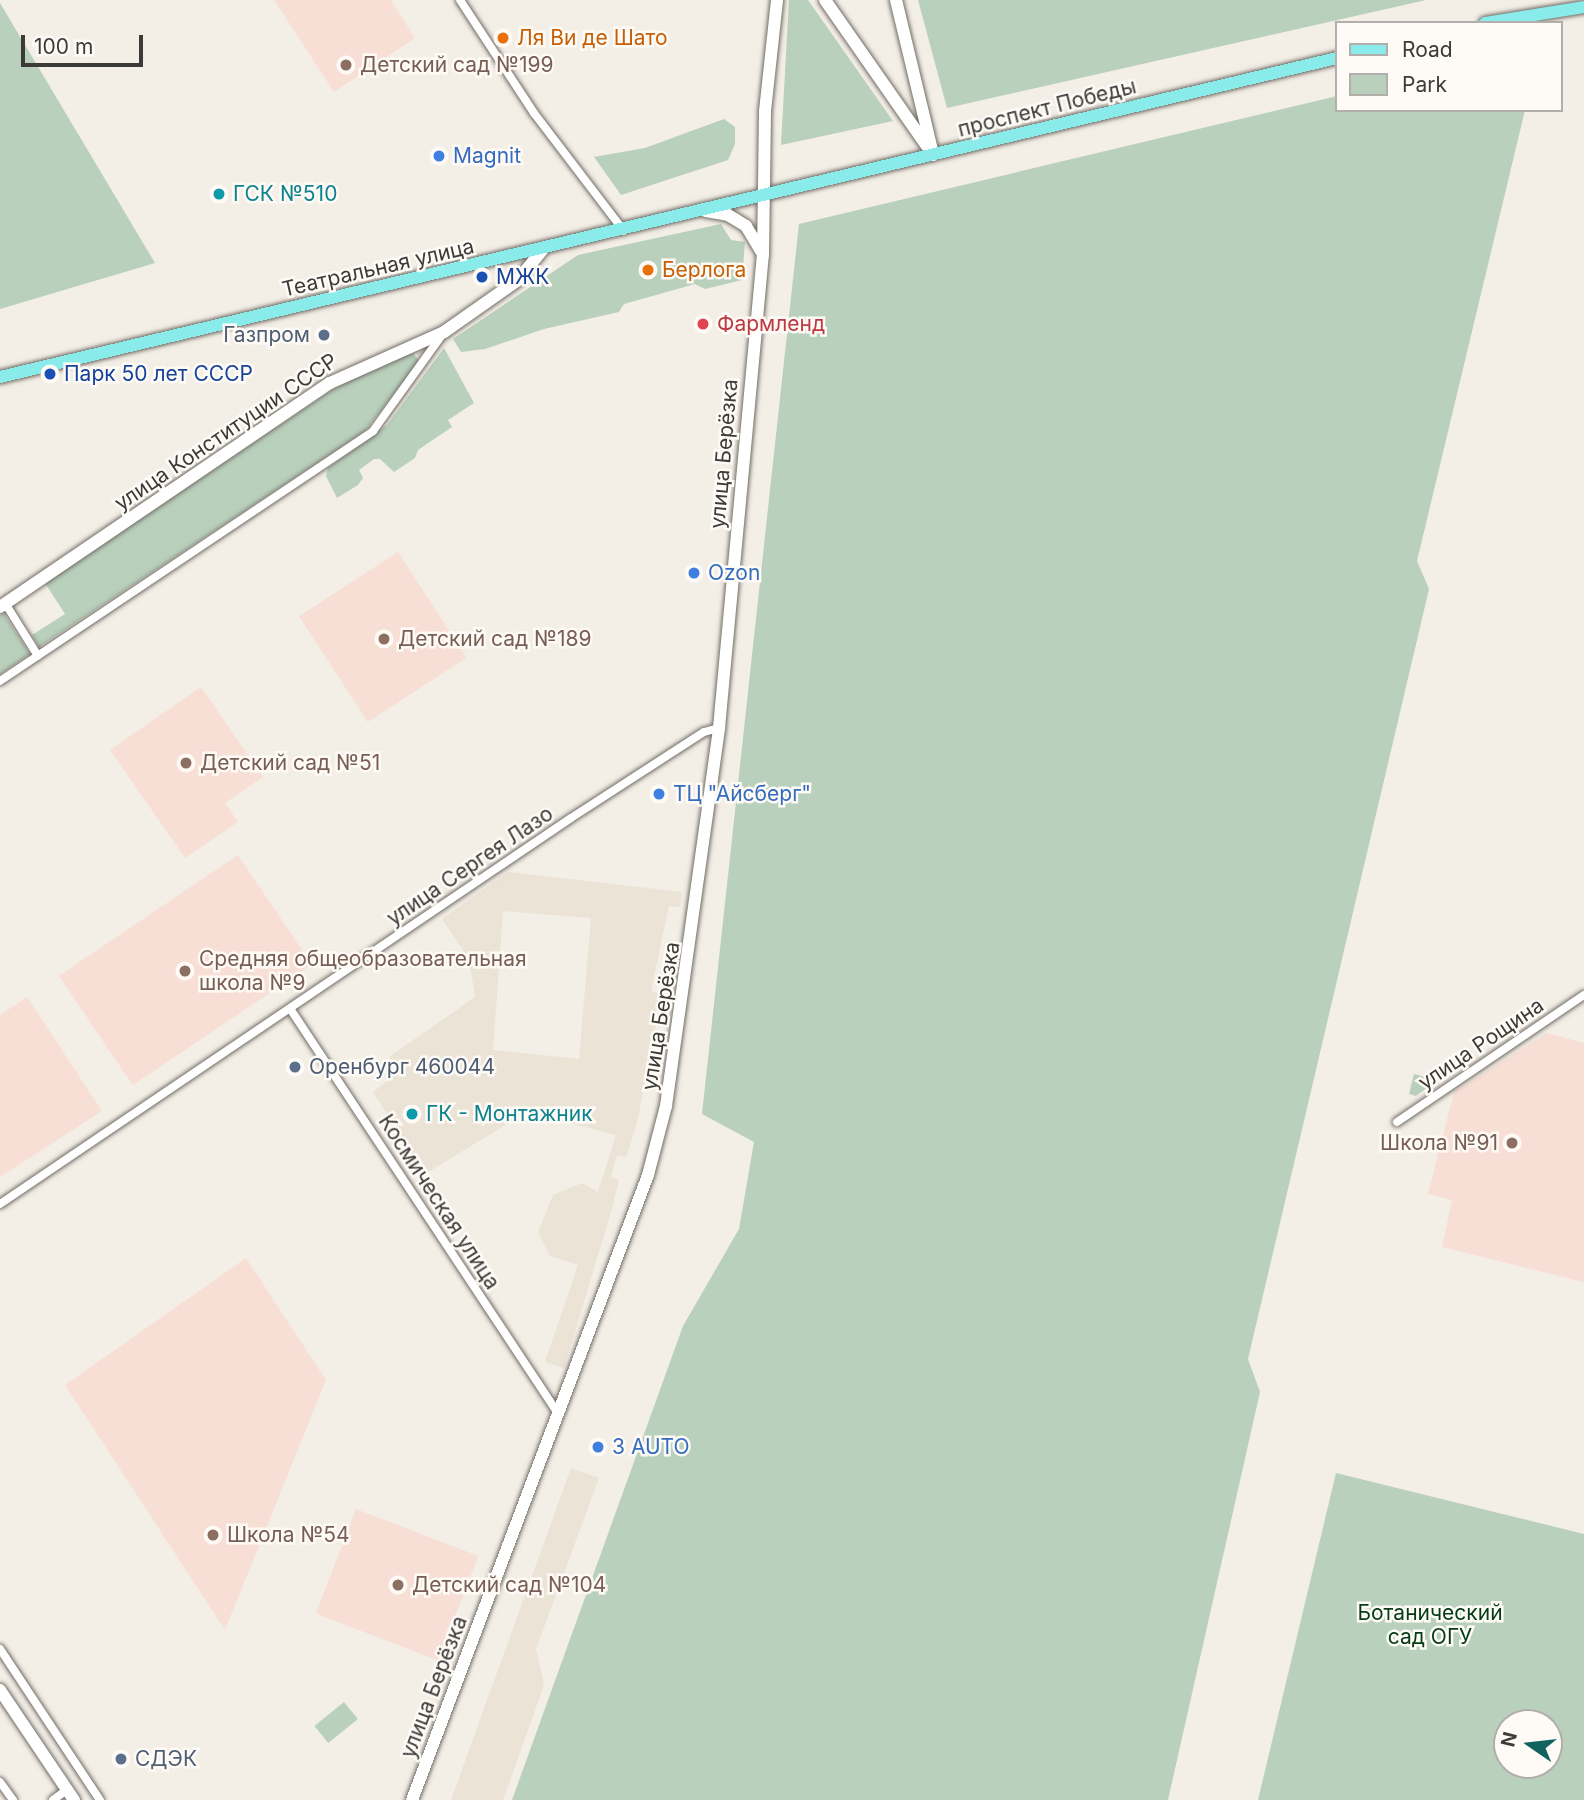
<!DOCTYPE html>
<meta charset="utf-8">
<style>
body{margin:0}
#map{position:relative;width:1584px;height:1800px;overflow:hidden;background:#f3eee6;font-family:Inter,sans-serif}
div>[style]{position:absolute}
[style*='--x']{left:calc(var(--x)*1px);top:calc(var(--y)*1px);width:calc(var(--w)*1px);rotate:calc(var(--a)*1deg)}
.built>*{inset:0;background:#ebe3d5}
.education>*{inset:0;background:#f8dfd6;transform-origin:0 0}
.green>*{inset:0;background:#b9d0bc;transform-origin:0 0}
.roads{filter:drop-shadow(0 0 2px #716d66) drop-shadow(0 0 2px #716d66)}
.street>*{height:8px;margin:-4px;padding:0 4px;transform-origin:4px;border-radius:4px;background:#fff}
.secondary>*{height:12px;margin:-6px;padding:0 6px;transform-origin:6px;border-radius:6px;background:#fff}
.primary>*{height:12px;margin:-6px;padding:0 6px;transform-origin:6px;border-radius:6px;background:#89eceb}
.dots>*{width:19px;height:19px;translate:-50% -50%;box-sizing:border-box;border:4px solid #fefbf7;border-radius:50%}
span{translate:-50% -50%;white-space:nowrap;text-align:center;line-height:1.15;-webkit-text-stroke:5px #fefbf7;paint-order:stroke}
.food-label{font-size:21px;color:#c56008}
.left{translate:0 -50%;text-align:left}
.education-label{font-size:21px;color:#785e54}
.right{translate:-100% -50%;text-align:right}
.street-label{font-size:21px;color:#3d3b38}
.shop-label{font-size:21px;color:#366cbe}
.culture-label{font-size:21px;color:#0d838f}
.transit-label{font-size:21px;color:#164399}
.health-label{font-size:21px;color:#be3a42}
.service-label{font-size:21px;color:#4e5e75}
.park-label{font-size:21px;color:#043c15}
.legend{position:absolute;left:1335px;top:21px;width:228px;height:91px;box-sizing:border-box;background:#fefbf7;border:2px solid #b1aeab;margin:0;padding:9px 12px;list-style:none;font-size:21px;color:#3d3b38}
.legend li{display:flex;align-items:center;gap:14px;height:35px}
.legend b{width:35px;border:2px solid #b1aeab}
.north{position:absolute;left:1493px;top:1709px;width:70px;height:70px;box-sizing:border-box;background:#fefbf7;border:2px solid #b1aeab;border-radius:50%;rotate:284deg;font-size:19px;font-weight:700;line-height:28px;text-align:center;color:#3d3b38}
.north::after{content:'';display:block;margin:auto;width:24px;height:32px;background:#126260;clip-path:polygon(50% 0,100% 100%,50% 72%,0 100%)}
.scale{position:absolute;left:21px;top:35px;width:122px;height:32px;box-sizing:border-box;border:4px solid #3d3b38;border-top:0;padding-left:9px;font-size:21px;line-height:24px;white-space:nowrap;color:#3d3b38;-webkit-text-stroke:5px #fefbf7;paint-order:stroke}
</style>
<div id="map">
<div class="built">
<i style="clip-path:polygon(evenodd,508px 872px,682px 892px,680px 907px,669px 906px,651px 991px,662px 994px,637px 1123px,626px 1157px,617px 1155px,611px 1177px,619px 1180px,612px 1209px,564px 1368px,545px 1362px,578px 1265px,550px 1256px,538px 1232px,553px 1195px,582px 1183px,598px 1192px,616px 1135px,527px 1112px,425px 1174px,373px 1092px,399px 1072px,389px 1057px,475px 997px,469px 959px,442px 919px,508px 872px,503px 911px,591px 918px,579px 1059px,493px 1050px,503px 911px)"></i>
<i style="clip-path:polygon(571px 1468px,599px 1478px,536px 1649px,544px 1685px,503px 1800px,451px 1800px)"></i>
</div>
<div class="education">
<i style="clip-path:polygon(274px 0,391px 0,415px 38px,334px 92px)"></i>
<i style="left:398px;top:552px;width:126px;height:118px;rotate:57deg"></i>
<i style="clip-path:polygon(201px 687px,263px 777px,225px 803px,238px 822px,185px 858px,110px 750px)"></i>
<i style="left:238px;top:855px;width:132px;height:216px;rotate:56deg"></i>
<i style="clip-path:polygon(27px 997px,102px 1111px,0 1177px,0 1015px)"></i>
<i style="clip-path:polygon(1547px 1033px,1584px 1043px,1584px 1282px,1442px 1247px,1452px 1200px,1428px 1194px,1454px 1092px)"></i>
<i style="clip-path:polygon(246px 1258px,326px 1380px,225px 1630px,65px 1385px)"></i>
<i style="left:356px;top:1509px;width:131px;height:112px;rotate:21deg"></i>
</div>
<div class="green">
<i style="clip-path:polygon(789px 0,808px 0,893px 121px,781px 145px)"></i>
<i style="clip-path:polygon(918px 0,1426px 0,947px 108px)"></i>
<i style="clip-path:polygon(0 3px,155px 263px,0 309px)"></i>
<i style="clip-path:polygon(1337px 96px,1337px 110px,1525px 110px,1417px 561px,1429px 589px,1248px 1359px,1260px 1392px,1168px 1800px,512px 1800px,683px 1326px,739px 1229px,754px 1142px,702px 1114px,799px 224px)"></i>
<i style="clip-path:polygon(724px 119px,735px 127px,735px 144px,728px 160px,621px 195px,594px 157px,645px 148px)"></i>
<i style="clip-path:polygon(721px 224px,731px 240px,745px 242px,742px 280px,705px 289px,695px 284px,624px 304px,619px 312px,544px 329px,485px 349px,461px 352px,453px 339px,578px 255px)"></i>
<i style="clip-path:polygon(444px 348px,474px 403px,448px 420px,452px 427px,418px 450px,415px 458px,394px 472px,380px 459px,374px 459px,359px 470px,363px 478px,358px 485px,337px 498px,326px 476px,328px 468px,387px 425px)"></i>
<i style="clip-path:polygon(413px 353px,419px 361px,365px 431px,39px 647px,32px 635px,65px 614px,45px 583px,359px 372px)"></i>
<i style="clip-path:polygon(4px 614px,30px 654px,0 674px,0 615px)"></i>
<i style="clip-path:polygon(1414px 1074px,1438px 1080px,1416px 1096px,1409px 1094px)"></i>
<i style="clip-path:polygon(evenodd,1336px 1473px,1584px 1534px,1584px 1800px,1258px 1800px,1336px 1473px,1507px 1723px,1549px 1723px,1549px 1765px,1507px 1765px,1507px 1723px)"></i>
<i style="left:344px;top:1702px;width:22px;height:38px;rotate:51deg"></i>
</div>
<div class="roads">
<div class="street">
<i style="--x:460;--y:0;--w:135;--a:56.8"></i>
<i style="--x:534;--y:113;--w:148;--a:52.7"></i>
<i style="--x:5;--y:603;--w:62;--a:58.1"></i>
<i style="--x:0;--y:681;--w:449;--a:-33.8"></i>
<i style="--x:373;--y:431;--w:118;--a:-54.3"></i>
<i style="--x:291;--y:1010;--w:483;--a:56.5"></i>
<i style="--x:1397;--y:1122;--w:226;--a:-34.2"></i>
<i style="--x:0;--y:1204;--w:689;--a:-34.06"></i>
<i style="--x:571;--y:818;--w:158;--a:-32.9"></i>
<i style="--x:704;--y:732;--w:16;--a:-15"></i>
<i style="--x:0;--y:1649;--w:181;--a:56.5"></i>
<i style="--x:0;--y:1782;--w:22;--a:54"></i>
<i style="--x:53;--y:1800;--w:17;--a:-36"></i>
</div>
<div class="secondary">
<i style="--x:825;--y:0;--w:189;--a:55.1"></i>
<i style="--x:896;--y:0;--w:158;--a:76.5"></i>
<i style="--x:706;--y:211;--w:22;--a:10"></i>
<i style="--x:728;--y:215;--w:21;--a:31"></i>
<i style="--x:746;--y:226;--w:29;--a:59"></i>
<i style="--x:0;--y:607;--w:399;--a:-34.2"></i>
<i style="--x:330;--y:383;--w:125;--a:-24.1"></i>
<i style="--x:444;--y:332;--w:90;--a:-35.1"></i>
<i style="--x:518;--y:280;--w:40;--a:-51"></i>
<i style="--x:0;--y:1690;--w:133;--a:56.1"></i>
<i style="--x:412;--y:1800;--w:668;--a:-69.31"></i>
<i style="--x:648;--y:1175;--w:71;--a:-75.4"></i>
<i style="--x:666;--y:1106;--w:382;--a:-82"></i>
<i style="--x:719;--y:728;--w:475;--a:-84.7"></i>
<i style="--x:763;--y:255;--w:144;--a:-89.2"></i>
<i style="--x:765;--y:111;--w:112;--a:-83.8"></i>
</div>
<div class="primary">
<i style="--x:1485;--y:23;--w:100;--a:-9.2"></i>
<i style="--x:0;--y:377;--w:1375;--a:-13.42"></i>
</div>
</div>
<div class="dots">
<i style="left:503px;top:38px;background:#e8710a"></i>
<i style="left:346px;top:65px;background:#8d6e63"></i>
<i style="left:439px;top:156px;background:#3f7fe0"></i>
<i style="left:219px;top:194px;background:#0f9aa8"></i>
<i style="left:648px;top:270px;background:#e8710a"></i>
<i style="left:482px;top:277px;background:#1a4fb4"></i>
<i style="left:703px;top:324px;background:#e0444e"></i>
<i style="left:324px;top:335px;background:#5c6f8a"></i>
<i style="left:50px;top:374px;background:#1a4fb4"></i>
<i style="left:694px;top:573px;background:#3f7fe0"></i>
<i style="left:384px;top:639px;background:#8d6e63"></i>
<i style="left:186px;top:763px;background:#8d6e63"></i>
<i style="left:659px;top:794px;background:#3f7fe0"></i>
<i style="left:185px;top:971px;background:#8d6e63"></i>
<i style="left:295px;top:1067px;background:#5c6f8a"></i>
<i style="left:412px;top:1114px;background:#0f9aa8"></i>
<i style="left:1512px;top:1143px;background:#8d6e63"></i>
<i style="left:598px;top:1447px;background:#3f7fe0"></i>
<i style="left:213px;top:1535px;background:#8d6e63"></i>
<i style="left:398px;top:1585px;background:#8d6e63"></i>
<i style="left:121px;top:1759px;background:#5c6f8a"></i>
</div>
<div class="food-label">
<span class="left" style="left:517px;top:38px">Ля Ви де Шато</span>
<span class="left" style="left:662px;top:270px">Берлога</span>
</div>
<div class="education-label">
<span class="left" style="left:360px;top:65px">Детский сад №199</span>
<span class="left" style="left:398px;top:639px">Детский сад №189</span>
<span class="left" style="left:200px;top:763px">Детский сад №51</span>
<span class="left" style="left:199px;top:971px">Средняя общеобразовательная<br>школа №9</span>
<span class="right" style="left:1498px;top:1143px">Школа №91</span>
<span class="left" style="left:227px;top:1535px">Школа №54</span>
<span class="left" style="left:412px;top:1585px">Детский сад №104</span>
</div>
<div class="street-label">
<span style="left:1047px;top:108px;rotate:-14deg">проспект Победы</span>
<span style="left:378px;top:268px;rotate:-13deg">Театральная улица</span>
<span style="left:226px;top:432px;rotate:-34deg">улица Конституции СССР</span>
<span style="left:724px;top:454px;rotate:-85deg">улица Берёзка</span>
<span style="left:470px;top:866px;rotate:-34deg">улица Сергея Лазо</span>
<span style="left:661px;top:1016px;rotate:-81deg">улица Берёзка</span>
<span style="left:1481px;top:1044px;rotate:-34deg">улица Рощина</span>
<span style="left:439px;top:1202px;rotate:57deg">Космическая улица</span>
<span style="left:434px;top:1687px;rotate:-69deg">улица Берёзка</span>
</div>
<div class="shop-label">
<span class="left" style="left:453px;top:156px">Magnit</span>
<span class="left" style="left:708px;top:573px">Ozon</span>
<span class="left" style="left:673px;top:794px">ТЦ "Айсберг"</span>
<span class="left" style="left:612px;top:1447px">3 AUTO</span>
</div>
<div class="culture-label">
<span class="left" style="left:233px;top:194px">ГСК №510</span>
<span class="left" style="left:426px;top:1114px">ГК - Монтажник</span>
</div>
<div class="transit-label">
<span class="left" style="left:496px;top:277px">МЖК</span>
<span class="left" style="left:64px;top:374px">Парк 50 лет СССР</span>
</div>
<div class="health-label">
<span class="left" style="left:717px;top:324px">Фармленд</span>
</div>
<div class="service-label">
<span class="right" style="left:310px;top:335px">Газпром</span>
<span class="left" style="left:309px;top:1067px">Оренбург 460044</span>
<span class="left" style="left:135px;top:1759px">СДЭК</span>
</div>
<div class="park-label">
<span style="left:1430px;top:1625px">Ботанический<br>сад ОГУ</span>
</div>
<ul class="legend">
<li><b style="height:9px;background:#89eceb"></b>Road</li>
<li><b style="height:19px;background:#b9d0bc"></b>Park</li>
</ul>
<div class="north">N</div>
<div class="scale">100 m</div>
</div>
